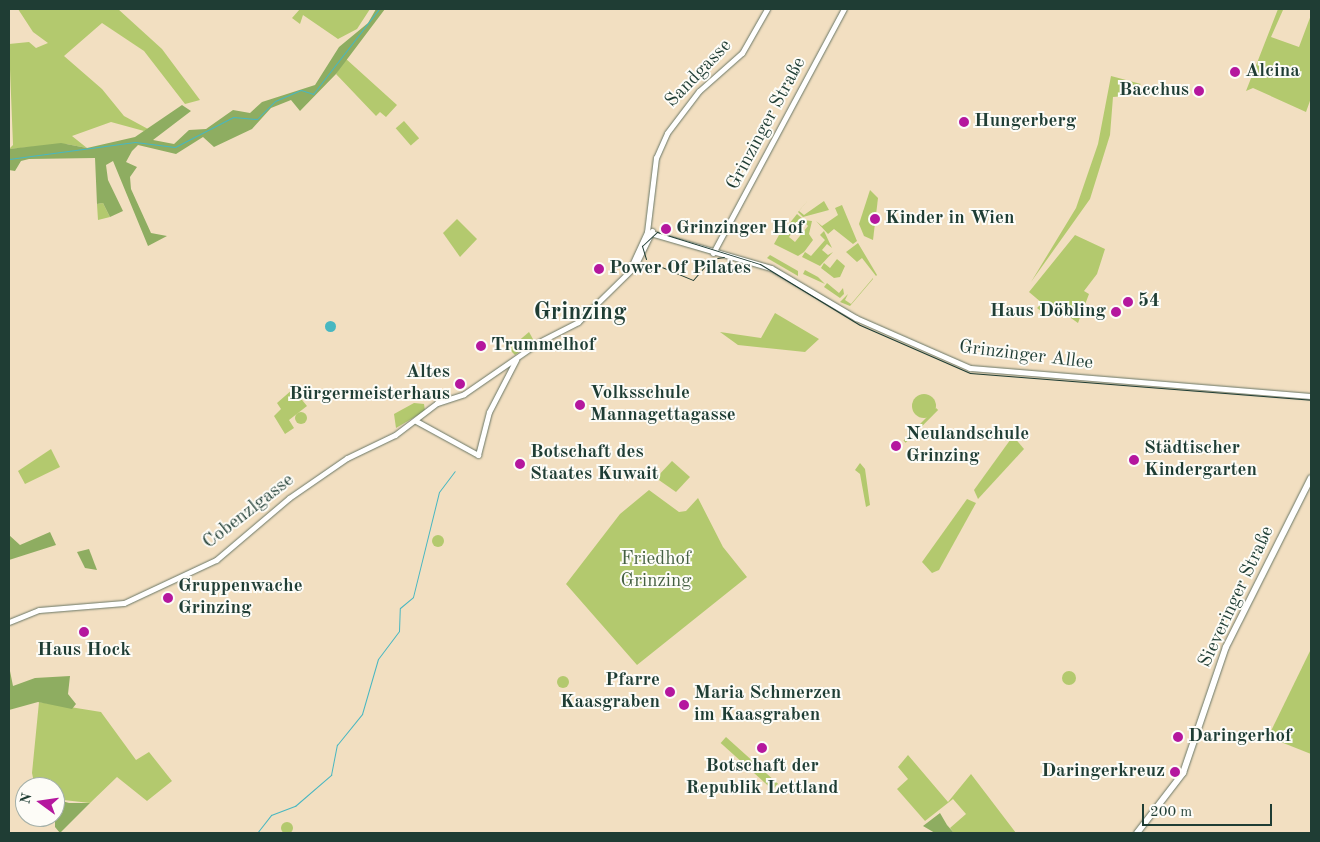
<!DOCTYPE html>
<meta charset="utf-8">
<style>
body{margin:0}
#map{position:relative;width:1320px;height:842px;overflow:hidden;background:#f2dfc1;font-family:"Old Standard TT",serif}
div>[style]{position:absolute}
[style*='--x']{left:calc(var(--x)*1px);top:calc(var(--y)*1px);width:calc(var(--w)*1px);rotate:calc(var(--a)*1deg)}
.green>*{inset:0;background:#b3c96e;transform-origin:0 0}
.round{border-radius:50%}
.forest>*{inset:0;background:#8ead61}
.water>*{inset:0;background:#48b7c1}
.stream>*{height:1px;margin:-0.5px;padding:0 0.5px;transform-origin:0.5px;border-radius:0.5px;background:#48b7c1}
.roads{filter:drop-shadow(0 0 1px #697665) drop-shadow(0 0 1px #697665)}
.minor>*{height:5px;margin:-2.5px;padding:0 2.5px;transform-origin:2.5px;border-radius:2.5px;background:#fff}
.major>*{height:6px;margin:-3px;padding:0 3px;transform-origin:3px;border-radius:3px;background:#fff}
.tram>*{height:1px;margin:-0.5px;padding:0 0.5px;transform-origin:0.5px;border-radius:0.5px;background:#1f3d34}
.dots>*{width:14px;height:14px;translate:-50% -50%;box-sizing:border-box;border:2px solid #fdfcf7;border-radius:50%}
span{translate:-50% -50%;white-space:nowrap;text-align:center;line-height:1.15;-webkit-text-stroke:4px #fdfcf7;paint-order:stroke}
.poi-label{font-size:19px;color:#1f3d34;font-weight:700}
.left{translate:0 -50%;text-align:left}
.right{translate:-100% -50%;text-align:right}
.street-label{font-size:19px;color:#1f3d34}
.park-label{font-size:19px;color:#446042}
.district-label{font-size:24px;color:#1f3d34;font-weight:700}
.frame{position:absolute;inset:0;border:10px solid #1f3d34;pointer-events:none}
.north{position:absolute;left:15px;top:777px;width:50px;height:50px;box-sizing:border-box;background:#fdfcf7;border:1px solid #a4b0a9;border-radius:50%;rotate:284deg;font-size:14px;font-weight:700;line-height:20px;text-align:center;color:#1f3d34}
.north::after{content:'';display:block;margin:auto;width:18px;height:22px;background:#b5179e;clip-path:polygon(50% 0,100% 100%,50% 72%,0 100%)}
.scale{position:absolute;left:1142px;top:804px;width:130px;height:22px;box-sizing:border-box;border:2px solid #1f3d34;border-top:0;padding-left:6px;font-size:15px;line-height:18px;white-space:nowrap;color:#1f3d34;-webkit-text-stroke:4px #fdfcf7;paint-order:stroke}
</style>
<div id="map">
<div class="green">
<i style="clip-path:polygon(18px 9px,118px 9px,162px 49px,200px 100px,185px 104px,144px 51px,102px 23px,64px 56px,102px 89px,124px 116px,148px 129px,144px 131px,111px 122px,72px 136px,87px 148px,66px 144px,9px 149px,13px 145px,9px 44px,29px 42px,36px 48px,48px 43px,33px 32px)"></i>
<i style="clip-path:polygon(300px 9px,370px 9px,357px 29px,338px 39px,303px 15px,300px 24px,292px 18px)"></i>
<i style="clip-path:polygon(1278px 9px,1283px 10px,1271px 37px,1299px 47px,1311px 15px,1311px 98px,1306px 112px,1253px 88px,1246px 91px)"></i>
<i style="clip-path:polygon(345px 58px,397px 105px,386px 117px,380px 112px,376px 116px,336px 74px)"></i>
<i style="clip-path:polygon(1111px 76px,1141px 84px,1125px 96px,1113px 97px,1110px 135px,1090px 199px,1031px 282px,1076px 208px,1098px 144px)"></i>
<i style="left:404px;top:121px;width:23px;height:11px;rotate:49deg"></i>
<i style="clip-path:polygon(870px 190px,878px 198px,873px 240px,864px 236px,859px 224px)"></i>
<i style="clip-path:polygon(809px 199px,799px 211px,804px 215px,824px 201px,829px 210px,803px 217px,798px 212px)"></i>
<i style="clip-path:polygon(103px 203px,110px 217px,98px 220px,97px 204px)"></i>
<i style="clip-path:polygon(842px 205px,857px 241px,853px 244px,834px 229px,828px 234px,816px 221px,822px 226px,838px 215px,835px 208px)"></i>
<i style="clip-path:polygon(797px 214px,803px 219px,792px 232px,781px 234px)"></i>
<i style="clip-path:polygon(457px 219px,477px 239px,460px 257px,443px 233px)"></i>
<i style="clip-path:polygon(803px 220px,812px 221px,809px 234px,813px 240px,804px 252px,798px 256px,774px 244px,779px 235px,792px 233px,789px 237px,795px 242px,808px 226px)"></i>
<i style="clip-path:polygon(824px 231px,832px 248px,827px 244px,822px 250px,828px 255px,833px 252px,820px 266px,802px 257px,805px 252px,811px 256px,825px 240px,820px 235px)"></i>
<i style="clip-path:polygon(1075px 235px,1105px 249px,1097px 274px,1084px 291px,1089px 294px,1078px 323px,1048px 302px,1041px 311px,1037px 308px,1042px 303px,1029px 292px)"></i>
<i style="clip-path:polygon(858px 243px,877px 275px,876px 276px,862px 258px,857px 262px,846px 252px)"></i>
<i style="clip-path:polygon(770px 255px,798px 271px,798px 276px,767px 258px)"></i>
<i style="clip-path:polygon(837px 259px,845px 266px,840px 277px,834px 278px,821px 268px,824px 263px,830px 268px)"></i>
<i style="clip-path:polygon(805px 270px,818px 277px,825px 284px,803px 274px)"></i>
<i style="clip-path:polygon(873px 278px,873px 279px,850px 306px,840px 302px,848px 294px,845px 300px,851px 304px)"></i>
<i style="clip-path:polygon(827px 283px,839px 293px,843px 288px,844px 294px,840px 298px,824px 287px)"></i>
<i style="clip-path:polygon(775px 313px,819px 339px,805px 352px,738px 345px,720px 332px,761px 338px)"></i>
<i style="clip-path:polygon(529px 332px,534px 341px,515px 355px,509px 349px)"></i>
<i style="clip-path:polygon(293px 389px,307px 406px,289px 420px,294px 428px,285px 434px,274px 416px,281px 409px,277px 403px)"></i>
<i class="round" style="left:912px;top:394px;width:24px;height:24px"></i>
<i style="clip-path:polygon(414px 403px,424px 404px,425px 411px,396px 428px,394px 414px)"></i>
<i style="left:936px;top:408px;width:3px;height:46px;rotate:45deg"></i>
<i class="round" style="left:295px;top:412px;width:12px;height:12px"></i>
<i style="clip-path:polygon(1013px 436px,1024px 449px,978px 499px,974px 490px)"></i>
<i style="clip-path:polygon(51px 449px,60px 467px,25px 484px,18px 471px)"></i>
<i style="clip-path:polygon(672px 461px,690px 477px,676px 492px,656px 478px)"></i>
<i style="clip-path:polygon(860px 463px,865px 469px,870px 505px,866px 507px,860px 474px,855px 470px)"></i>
<i style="clip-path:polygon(649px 490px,679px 512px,686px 511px,698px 498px,723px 547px,747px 577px,637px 665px,566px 584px,620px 514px)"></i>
<i style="clip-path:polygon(967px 499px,976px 503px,939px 570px,932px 573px,922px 562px)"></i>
<i class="round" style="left:432px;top:535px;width:12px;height:12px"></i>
<i style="clip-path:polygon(1311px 649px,1311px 754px,1268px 737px)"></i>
<i class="round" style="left:1062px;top:671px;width:14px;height:14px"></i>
<i class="round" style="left:557px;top:676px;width:12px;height:12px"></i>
<i style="clip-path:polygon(39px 702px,101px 712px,136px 760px,149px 752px,172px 781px,147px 801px,117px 777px,90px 803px,55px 799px,55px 787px,35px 787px,32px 773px)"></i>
<i style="left:726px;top:737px;width:70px;height:8px;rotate:42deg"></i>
<i style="clip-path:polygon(908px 755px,948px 802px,971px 774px,1016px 833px,954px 833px,950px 828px,966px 814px,953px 799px,925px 821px,897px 789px,908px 779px,898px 767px)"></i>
<i class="round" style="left:281px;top:822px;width:12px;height:12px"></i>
</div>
<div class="forest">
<i style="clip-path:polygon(376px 9px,385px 9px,336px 74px,300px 111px,291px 100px,271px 108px,252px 129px,214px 147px,203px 137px,176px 154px,138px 145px,132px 151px,126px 162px,137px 167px,130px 177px,131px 189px,151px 233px,167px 236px,148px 246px,113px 161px,106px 165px,108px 180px,123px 211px,110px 217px,103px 203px,97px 204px,95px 158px,29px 159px,21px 161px,15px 171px,9px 170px,9px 149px,61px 143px,87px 148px,135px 137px,182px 105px,191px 111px,153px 140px,174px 144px,189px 130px,206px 129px,233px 110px,250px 113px,262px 102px,315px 85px,339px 47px,368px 23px)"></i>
<i style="clip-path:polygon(50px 532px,56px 545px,9px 560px,9px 535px,20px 545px)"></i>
<i style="clip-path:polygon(89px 549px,97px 570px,85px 568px,77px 552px)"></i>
<i style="clip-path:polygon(9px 666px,13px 686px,35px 678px,70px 676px,68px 694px,76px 704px,72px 709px,38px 702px,9px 710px)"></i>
<i style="clip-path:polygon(55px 799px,69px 803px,90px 803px,60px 833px,55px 827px)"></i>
<i style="clip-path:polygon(940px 813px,947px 825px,954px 833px,935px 833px,923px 826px)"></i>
</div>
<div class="water">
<i class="round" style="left:324.5px;top:320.5px;width:11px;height:11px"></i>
</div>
<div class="stream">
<i style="--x:9;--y:159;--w:127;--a:-7.7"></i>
<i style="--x:135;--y:142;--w:40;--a:7.1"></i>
<i style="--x:175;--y:147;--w:65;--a:-27.3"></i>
<i style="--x:233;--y:117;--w:24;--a:5"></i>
<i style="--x:257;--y:119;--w:25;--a:-45"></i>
<i style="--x:275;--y:101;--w:28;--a:-23"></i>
<i style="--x:301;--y:90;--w:13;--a:18"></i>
<i style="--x:313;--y:94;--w:108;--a:-52.2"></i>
<i style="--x:257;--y:833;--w:23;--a:-52"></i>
<i style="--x:271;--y:815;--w:26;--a:-21"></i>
<i style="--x:295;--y:806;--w:48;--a:-40.7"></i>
<i style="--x:331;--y:775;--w:31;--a:-79"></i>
<i style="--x:337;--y:745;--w:40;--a:-51"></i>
<i style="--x:362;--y:714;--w:57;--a:-73.8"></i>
<i style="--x:378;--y:659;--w:35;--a:-53"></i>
<i style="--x:399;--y:631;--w:23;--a:-88"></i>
<i style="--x:400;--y:608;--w:17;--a:-40"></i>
<i style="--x:413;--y:597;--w:108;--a:-76.1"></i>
<i style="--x:439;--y:492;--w:26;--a:-53"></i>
</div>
<div class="roads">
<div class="minor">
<i style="--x:647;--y:232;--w:129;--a:16.2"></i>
<i style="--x:771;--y:268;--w:99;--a:30.5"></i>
<i style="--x:856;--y:318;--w:124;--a:23.7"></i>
<i style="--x:970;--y:368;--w:342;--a:4.7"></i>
<i style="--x:647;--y:232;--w:75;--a:-83.1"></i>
<i style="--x:656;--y:158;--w:27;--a:-66"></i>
<i style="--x:667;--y:133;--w:53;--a:-52.7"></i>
<i style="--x:699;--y:91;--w:57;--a:-41.5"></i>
<i style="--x:742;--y:53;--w:51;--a:-60.4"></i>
<i style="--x:713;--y:253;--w:277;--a:-61.8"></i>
<i style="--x:630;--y:269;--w:41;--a:-65.3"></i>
<i style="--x:416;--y:421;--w:71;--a:28.7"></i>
<i style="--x:478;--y:455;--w:44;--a:-75.7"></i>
<i style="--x:489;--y:412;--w:59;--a:-62.6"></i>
<i style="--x:9;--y:622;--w:32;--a:-22"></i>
<i style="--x:39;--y:610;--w:85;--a:-4.7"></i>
<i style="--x:124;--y:603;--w:102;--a:-25.1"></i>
<i style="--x:216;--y:560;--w:96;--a:-40.3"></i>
<i style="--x:289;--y:498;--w:70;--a:-34.6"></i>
<i style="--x:347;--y:458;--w:53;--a:-25.6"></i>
<i style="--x:395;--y:435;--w:53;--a:-37.3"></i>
<i style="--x:437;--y:403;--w:28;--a:-18"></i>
<i style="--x:464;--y:394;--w:91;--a:-34.7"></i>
<i style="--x:539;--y:342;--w:44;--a:-27.1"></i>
<i style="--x:578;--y:322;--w:80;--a:-44.5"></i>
<i style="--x:635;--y:266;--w:39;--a:-64"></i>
</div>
<div class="major">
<i style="--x:1137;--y:833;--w:76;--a:-52.5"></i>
<i style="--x:1183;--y:773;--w:133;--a:-71.2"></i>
<i style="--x:1226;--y:647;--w:189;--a:-63.3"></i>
</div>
</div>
<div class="tram">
<i style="--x:646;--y:259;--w:14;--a:-107"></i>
<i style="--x:642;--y:246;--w:21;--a:-43"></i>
<i style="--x:657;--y:232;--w:108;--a:17.3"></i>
<i style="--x:760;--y:264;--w:117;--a:31.4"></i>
<i style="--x:860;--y:325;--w:120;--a:23.6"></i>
<i style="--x:970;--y:373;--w:342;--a:4.5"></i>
<i style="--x:652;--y:263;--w:44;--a:22.5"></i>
<i style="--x:693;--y:280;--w:28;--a:-49"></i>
<i style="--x:711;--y:259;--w:13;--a:-9"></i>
</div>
<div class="dots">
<i style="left:1235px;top:72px;background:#b5179e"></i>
<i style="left:1199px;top:91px;background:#b5179e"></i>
<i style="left:964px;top:122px;background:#b5179e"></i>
<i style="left:875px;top:219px;background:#b5179e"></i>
<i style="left:666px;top:229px;background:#b5179e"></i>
<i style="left:599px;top:269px;background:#b5179e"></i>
<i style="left:1128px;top:302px;background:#b5179e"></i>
<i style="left:1116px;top:312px;background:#b5179e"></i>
<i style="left:481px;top:346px;background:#b5179e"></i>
<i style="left:460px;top:384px;background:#b5179e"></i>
<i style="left:580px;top:405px;background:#b5179e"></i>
<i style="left:896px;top:446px;background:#b5179e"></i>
<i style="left:1134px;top:460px;background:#b5179e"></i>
<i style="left:520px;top:464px;background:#b5179e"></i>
<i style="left:168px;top:598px;background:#b5179e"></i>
<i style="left:84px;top:632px;background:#b5179e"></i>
<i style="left:670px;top:692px;background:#b5179e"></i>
<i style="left:684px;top:705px;background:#b5179e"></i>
<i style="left:1178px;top:737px;background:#b5179e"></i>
<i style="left:762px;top:748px;background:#b5179e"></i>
<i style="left:1175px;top:772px;background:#b5179e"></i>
</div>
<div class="poi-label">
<span class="left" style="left:1245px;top:72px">Alcina</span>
<span class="right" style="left:1189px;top:91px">Bacchus</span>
<span class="left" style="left:974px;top:122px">Hungerberg</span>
<span class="left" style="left:885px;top:219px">Kinder in Wien</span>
<span class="left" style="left:676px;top:229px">Grinzinger Hof</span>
<span class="left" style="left:609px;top:269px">Power Of Pilates</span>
<span class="left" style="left:1138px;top:302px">54</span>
<span class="right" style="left:1106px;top:312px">Haus Döbling</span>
<span class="left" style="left:491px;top:346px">Trummelhof</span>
<span class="right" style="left:450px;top:384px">Altes<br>Bürgermeisterhaus</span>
<span class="left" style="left:590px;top:405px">Volksschule<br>Mannagettagasse</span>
<span class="left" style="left:906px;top:446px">Neulandschule<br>Grinzing</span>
<span class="left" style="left:1144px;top:460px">Städtischer<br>Kindergarten</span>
<span class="left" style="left:530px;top:464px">Botschaft des<br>Staates Kuwait</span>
<span class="left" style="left:178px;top:598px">Gruppenwache<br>Grinzing</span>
<span style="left:84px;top:651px">Haus Hock</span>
<span class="right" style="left:660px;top:692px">Pfarre<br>Kaasgraben</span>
<span class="left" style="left:694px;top:705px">Maria Schmerzen<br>im Kaasgraben</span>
<span class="left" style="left:1188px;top:737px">Daringerhof</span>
<span style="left:762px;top:778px">Botschaft der<br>Republik Lettland</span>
<span class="right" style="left:1165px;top:772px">Daringerkreuz</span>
</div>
<div class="street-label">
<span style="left:699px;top:74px;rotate:-46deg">Sandgasse</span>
<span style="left:767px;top:124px;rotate:-62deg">Grinzinger Straße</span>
<span style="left:1026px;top:356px;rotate:7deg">Grinzinger Allee</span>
<span style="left:249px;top:512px;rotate:-38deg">Cobenzlgasse</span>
<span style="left:1237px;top:597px;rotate:-65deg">Sieveringer Straße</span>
</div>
<div class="park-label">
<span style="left:656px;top:571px">Friedhof<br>Grinzing</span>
</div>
<div class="district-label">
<span style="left:580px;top:314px">Grinzing</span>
</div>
<div class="frame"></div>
<div class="north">N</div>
<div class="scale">200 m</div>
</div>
